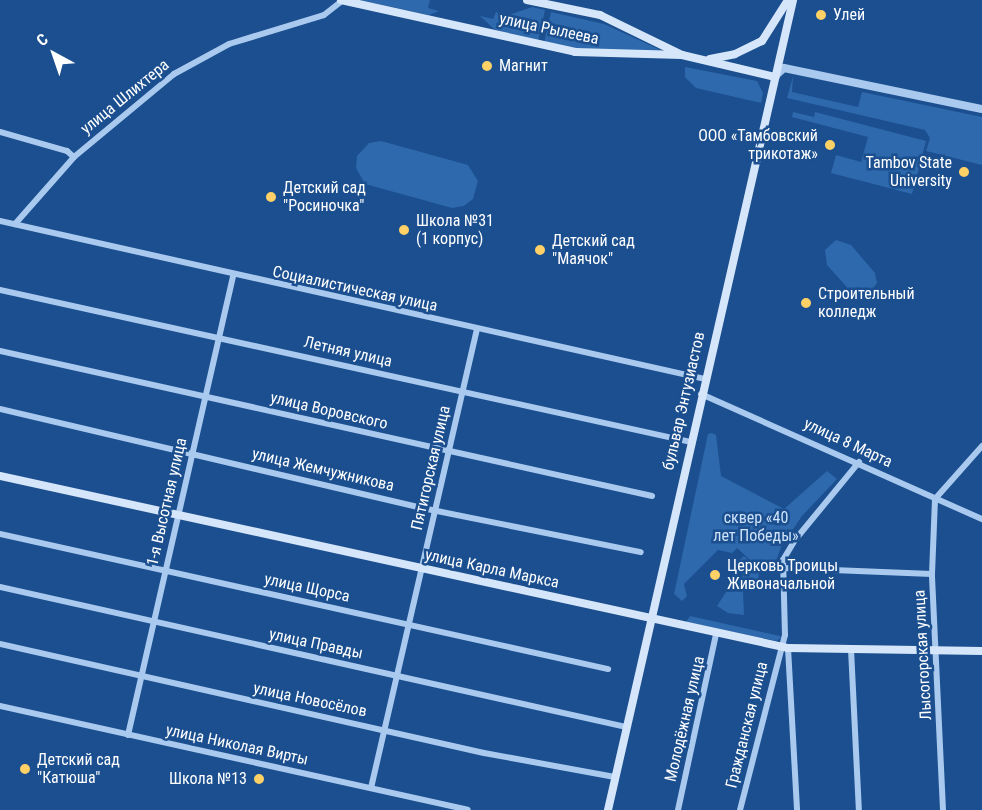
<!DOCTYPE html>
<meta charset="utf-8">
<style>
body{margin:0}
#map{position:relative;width:982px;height:810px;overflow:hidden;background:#1b4f8f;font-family:"Roboto Condensed",sans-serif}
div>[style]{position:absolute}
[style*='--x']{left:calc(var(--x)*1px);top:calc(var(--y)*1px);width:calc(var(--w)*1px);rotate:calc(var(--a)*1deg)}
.green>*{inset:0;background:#2e69ad}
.minor>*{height:6px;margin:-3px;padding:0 3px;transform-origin:3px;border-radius:3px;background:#a9c9ee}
.tertiary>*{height:8px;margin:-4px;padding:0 4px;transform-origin:4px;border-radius:4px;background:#a9c9ee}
.secondary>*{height:8px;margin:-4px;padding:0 4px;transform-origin:4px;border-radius:4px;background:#d6e6fa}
.dots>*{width:16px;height:16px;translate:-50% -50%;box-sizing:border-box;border:3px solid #1b4f8f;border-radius:50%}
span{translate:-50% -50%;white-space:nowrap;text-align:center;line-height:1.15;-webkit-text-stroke:5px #1b4f8f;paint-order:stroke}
.poi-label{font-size:16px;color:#fff}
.left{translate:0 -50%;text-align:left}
.right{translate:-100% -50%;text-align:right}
.street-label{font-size:16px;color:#fff}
.park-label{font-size:16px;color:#cfe3fa}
.north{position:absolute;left:24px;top:24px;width:60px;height:60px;-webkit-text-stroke:4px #1b4f8f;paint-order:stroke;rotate:320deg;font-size:16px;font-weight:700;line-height:24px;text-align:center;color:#fff}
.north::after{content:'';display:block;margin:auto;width:21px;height:27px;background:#fff;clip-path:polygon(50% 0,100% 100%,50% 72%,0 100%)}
</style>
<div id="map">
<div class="green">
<i style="clip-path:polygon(360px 0,430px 0,428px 8px,439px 11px,429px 15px)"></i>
<i style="clip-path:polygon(532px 7px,545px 10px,538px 42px,494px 29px,480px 16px,493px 19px,496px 12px,509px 15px)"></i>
<i style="clip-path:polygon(551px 12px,604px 24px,669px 54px,594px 53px,544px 43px)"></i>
<i style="clip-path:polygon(685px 67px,757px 81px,763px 93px,761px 103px,696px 88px,685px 77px)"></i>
<i style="clip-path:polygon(793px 76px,792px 92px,858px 107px,862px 92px,982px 117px,982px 165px,926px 151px,930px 138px,925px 130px,787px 98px)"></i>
<i style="clip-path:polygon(793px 112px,814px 117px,815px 112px,926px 141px,912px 194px,831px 173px,836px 155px,861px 162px,868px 137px,792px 117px)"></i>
<i style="clip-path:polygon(381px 141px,468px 165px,478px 181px,473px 199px,464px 206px,452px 208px,365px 184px,356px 168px,357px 156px,369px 143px)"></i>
<i style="clip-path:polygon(836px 240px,851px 245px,875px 273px,877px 283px,868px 295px,853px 294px,827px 265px,825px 250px)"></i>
<i style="clip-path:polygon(712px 433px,716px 435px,721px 476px,784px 509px,827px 471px,837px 479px,802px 516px,781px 547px,773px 570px,760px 569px,737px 548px,732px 553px,718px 550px,684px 584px,687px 596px,682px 601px,674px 594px,708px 434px)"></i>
<i style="clip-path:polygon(744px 556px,759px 570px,758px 584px,734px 585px,742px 574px,739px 560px)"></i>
<i style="clip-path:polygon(743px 591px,744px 615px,728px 613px,717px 606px,726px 592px)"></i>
<i style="clip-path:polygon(690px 616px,780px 636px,781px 638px,776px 641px,686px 622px)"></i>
</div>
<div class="minor">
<i style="--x:0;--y:132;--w:70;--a:15.8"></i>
<i style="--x:67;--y:151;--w:9;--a:41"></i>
<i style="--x:0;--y:221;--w:722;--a:12.63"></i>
<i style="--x:15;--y:224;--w:89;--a:-48.6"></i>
<i style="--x:74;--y:157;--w:130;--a:-39.7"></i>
<i style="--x:174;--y:74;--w:63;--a:-28.6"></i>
<i style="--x:229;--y:44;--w:99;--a:-17"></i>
<i style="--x:324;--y:15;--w:24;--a:-38"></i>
<i style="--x:0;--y:290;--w:708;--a:12.41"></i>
<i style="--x:0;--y:351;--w:668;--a:12.54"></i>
<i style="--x:701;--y:394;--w:308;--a:24"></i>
<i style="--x:0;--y:409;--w:439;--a:13.2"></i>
<i style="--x:427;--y:509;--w:218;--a:11.4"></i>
<i style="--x:0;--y:534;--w:623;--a:12.52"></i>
<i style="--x:783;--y:568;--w:149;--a:2.3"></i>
<i style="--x:0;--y:587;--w:641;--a:12.61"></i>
<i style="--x:0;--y:644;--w:496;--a:12.7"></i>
<i style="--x:484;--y:753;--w:133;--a:10.4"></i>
<i style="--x:788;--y:648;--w:162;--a:86.8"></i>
<i style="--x:851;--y:649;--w:161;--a:87.2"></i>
<i style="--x:0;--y:706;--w:479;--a:12.5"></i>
<i style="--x:128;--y:735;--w:471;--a:-77.1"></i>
<i style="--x:371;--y:788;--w:471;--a:-77"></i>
<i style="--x:678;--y:810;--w:180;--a:-77.8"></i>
<i style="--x:740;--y:810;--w:181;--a:-75.6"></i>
<i style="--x:785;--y:635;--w:75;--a:-91.5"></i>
<i style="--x:783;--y:560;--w:23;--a:-59"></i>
<i style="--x:795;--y:540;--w:101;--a:-50.6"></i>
<i style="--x:943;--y:810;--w:236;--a:-92.7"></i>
<i style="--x:932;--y:574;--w:75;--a:-87.7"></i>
<i style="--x:935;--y:499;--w:71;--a:-48.4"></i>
</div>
<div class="tertiary">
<i style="--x:775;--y:76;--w:12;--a:-42"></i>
<i style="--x:784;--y:68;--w:202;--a:11.7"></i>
</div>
<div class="secondary">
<i style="--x:341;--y:0;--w:240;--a:12.5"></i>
<i style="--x:575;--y:52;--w:107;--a:1.6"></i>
<i style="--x:527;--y:0;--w:75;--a:11.6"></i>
<i style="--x:600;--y:15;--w:91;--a:26"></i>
<i style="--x:682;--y:55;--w:96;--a:13.3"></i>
<i style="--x:710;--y:59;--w:25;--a:-11"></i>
<i style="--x:735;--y:54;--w:30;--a:-26"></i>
<i style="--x:762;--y:41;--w:49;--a:-57.6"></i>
<i style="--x:0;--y:476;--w:807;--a:12.31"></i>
<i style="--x:788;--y:648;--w:194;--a:0.9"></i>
<i style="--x:608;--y:810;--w:831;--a:-77.13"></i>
</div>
<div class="dots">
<i style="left:821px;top:15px;background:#ffd166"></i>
<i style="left:487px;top:66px;background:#ffd166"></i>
<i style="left:830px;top:145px;background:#ffd166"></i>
<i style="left:964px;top:172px;background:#ffd166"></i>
<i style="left:271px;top:197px;background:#ffd166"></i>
<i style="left:404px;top:230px;background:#ffd166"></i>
<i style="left:540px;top:250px;background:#ffd166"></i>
<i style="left:806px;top:303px;background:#ffd166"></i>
<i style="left:715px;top:575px;background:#ffd166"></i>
<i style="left:25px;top:769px;background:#ffd166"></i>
<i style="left:259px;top:779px;background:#ffd166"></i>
</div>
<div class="poi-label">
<span class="left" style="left:833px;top:15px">Улей</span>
<span class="left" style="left:499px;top:66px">Магнит</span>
<span class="right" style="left:818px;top:145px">ООО «Тамбовский<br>трикотаж»</span>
<span class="right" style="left:952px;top:172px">Tambov State<br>University</span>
<span class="left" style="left:283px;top:197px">Детский сад<br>"Росиночка"</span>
<span class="left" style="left:416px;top:230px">Школа №31<br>(1 корпус)</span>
<span class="left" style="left:552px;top:250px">Детский сад<br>"Маячок"</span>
<span class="left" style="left:818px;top:303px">Строительный<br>колледж</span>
<span class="left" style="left:727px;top:575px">Церковь Троицы<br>Живоначальной</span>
<span class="left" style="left:37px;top:769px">Детский сад<br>"Катюша"</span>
<span class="right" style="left:247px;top:779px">Школа №13</span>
</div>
<div class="street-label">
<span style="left:549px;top:29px;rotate:12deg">улица Рылеева</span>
<span style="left:125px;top:97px;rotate:-39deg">улица Шлихтера</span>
<span style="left:355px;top:289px;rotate:12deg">Социалистическая улица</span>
<span style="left:348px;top:352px;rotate:13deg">Летняя улица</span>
<span style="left:684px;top:401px;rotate:-77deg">бульвар Энтузиастов</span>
<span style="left:329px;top:411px;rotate:13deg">улица Воровского</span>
<span style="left:848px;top:443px;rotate:25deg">улица 8 Марта</span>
<span style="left:431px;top:468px;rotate:-77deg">Пятигорская улица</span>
<span style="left:323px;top:470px;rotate:13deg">улица Жемчужникова</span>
<span style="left:167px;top:502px;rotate:-77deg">1-я Высотная улица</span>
<span style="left:492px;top:569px;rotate:12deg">улица Карла Маркса</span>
<span style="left:307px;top:588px;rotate:12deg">улица Щорса</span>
<span style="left:316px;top:644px;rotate:12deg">улица Правды</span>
<span style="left:923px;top:655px;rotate:-93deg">Лысогорская улица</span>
<span style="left:310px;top:700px;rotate:12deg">улица Новосёлов</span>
<span style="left:685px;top:719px;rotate:-77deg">Молодёжная улица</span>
<span style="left:747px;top:725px;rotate:-76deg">Гражданская улица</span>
<span style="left:237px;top:745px;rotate:12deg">улица Николая Вирты</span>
</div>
<div class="park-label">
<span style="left:756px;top:527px">cквер «40<br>лет Победы»</span>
</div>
<div class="north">С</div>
</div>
